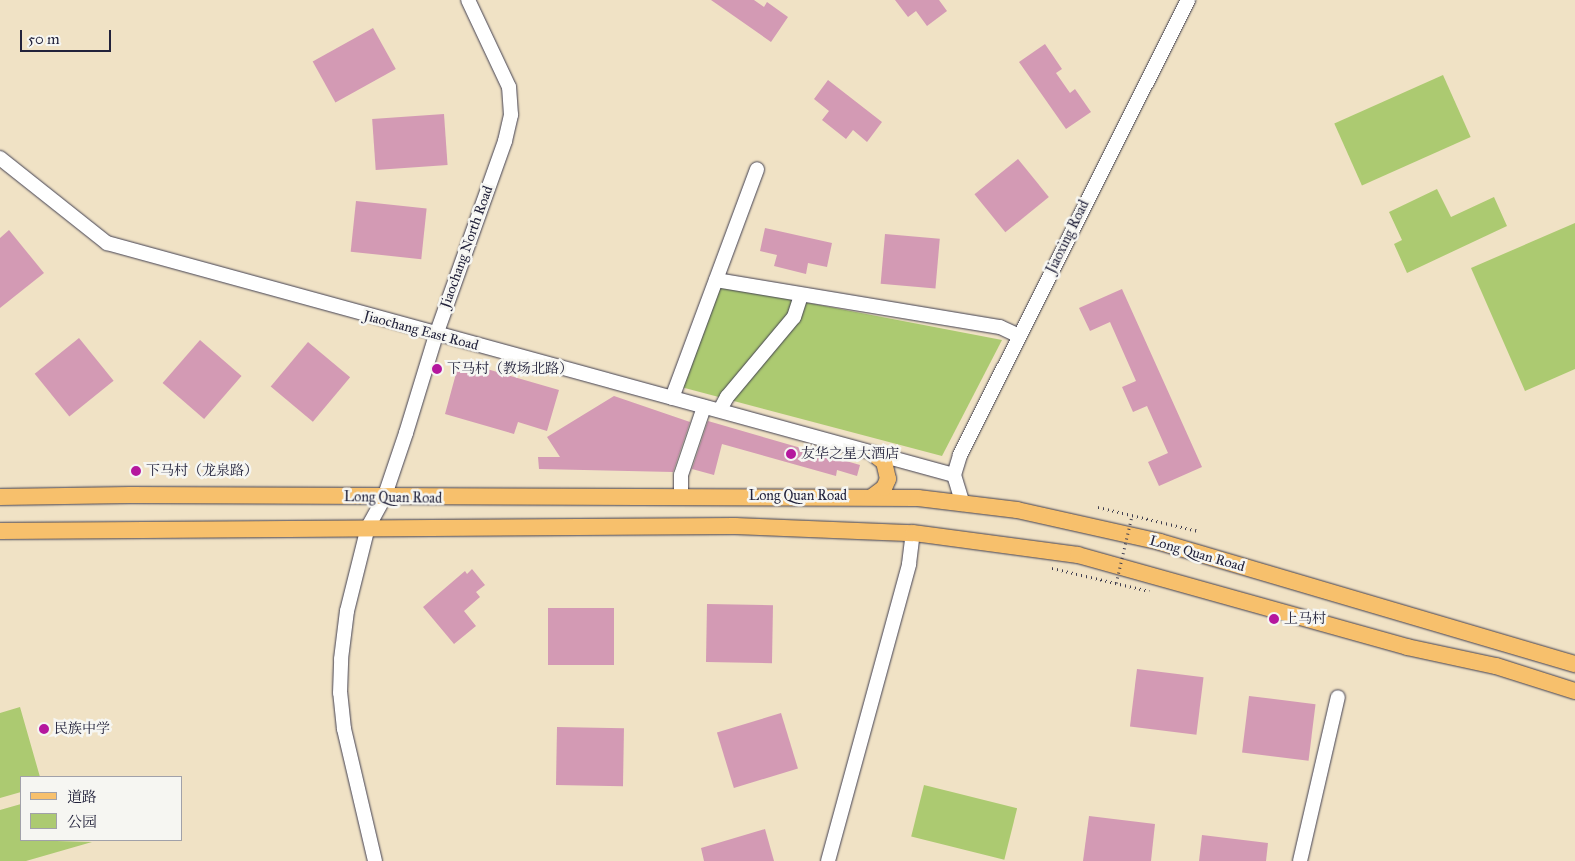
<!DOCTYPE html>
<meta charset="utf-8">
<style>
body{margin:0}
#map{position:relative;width:1575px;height:861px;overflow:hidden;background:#f0e2c5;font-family:"IM FELL Great Primer","Noto Serif SC",serif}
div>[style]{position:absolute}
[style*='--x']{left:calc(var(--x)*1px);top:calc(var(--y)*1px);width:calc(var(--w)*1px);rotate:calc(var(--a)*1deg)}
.green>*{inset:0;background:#acca71;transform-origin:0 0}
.building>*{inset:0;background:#d39ab4;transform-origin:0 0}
.path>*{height:2.5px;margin-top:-1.25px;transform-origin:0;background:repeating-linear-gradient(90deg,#413f50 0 1px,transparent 0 5px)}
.roads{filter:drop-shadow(0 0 1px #413f50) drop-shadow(0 0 1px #413f50)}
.minor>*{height:14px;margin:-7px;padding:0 7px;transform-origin:7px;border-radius:7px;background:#fff}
.major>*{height:16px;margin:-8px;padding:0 8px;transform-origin:8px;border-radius:8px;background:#f7c06c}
.path-bridge>*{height:2.5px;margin-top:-1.25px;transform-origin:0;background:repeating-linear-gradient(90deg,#413f50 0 1px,transparent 0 5px)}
.dots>*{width:14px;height:14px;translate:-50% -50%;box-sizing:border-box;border:2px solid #f6f6f2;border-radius:50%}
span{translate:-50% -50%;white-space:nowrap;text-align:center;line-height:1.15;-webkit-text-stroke:5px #f6f6f2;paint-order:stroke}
.street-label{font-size:14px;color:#22223b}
.poi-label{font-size:14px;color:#22223b}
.left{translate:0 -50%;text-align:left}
.legend{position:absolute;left:20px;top:776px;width:162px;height:65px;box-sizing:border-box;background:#f6f6f2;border:1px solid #a1a1a9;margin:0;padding:6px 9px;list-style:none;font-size:15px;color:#22223b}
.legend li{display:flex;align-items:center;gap:10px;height:25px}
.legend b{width:25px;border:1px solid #a1a1a9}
.scale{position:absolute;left:20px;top:30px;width:91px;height:22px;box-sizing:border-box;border:2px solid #22223b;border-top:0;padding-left:6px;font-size:15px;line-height:18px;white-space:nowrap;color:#22223b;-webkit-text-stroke:4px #f6f6f2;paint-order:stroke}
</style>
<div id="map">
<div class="green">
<i style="left:1443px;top:75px;width:68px;height:119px;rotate:66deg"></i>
<i style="clip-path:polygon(1437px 189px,1451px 217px,1494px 197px,1507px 226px,1407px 273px,1394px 244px,1402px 240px,1389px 212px)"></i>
<i style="clip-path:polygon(1575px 223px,1575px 369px,1525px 391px,1471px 268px)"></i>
<i style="clip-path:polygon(720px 286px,1002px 340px,942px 456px,681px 387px)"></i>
<i style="clip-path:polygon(20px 707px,40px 777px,21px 777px,21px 792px,0 798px,0 713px)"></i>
<i style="left:924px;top:785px;width:96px;height:53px;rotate:14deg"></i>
<i style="clip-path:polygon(21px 804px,21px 840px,92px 842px,26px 861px,0 861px,0 810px)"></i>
</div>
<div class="building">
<i style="clip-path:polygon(711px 0,754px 0,764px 7px,767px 2px,788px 17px,771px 42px)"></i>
<i style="clip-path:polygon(895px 0,939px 0,947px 11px,927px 26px,916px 11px,908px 17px)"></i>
<i style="left:373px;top:28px;width:47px;height:69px;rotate:61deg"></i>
<i style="clip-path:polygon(1045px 44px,1062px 69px,1056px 73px,1070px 93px,1075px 89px,1091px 112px,1066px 129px,1019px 62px)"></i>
<i style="clip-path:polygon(828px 80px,882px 122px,867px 142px,853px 130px,846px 139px,822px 120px,829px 111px,814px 99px)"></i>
<i style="left:444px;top:114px;width:51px;height:72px;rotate:86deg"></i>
<i style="left:1018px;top:159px;width:49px;height:56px;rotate:51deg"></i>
<i style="left:356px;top:201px;width:71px;height:51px;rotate:6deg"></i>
<i style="clip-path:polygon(765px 228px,832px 243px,827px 267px,808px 263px,806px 274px,774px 266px,777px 255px,760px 251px)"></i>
<i style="clip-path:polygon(9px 230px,44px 273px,0 308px,0 238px)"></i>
<i style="left:885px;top:234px;width:55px;height:50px;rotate:5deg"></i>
<i style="clip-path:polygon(1122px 289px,1202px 467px,1159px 486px,1148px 462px,1168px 453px,1147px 406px,1133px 412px,1122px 387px,1136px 381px,1110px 322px,1090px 331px,1079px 308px)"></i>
<i style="left:79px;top:338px;width:55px;height:57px;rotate:51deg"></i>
<i style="left:200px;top:340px;width:55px;height:57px;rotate:41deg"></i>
<i style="left:308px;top:342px;width:55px;height:58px;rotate:40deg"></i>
<i style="clip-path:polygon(463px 362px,559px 390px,547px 431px,518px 422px,514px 434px,445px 414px,457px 370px,461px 371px)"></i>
<i style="clip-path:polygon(614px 396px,690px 422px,673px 472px,539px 469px,538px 457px,560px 457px,547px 437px)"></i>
<i style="clip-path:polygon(708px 421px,860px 465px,857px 476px,837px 470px,836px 476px,722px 444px,714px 475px,692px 469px)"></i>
<i style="clip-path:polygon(472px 569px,485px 585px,476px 592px,480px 597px,464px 611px,476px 626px,454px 644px,423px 607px,465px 571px,467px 574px)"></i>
<i style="left:707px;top:604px;width:66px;height:58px;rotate:1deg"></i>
<i style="left:548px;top:608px;width:66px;height:57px"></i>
<i style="left:1137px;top:669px;width:67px;height:58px;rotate:7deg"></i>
<i style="left:1249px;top:696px;width:67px;height:57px;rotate:7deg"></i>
<i style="left:781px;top:713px;width:58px;height:67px;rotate:73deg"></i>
<i style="left:557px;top:727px;width:67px;height:58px;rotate:1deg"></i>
<i style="clip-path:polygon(1089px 816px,1155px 824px,1151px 861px,1083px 861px)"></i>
<i style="clip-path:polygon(765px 829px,774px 861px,704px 861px,701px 848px)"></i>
<i style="clip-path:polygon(1202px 835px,1268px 843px,1266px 861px,1199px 861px)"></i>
</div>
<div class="path">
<i style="--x:1098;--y:507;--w:103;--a:13.5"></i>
<i style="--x:1052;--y:568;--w:100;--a:13.3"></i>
</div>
<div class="roads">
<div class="minor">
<i style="--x:0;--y:158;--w:137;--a:38.5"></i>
<i style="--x:107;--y:243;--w:878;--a:15.32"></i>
<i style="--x:716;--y:280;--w:288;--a:9.4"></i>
<i style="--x:1000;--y:327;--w:21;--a:25"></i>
<i style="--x:672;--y:398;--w:244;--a:-69.6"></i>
<i style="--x:720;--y:410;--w:15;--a:-62"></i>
<i style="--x:727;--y:397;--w:104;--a:-50.1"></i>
<i style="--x:794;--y:317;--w:23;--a:-72"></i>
<i style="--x:954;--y:475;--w:21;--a:-73"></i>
<i style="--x:960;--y:455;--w:509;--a:-63.38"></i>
<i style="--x:954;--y:475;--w:30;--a:73"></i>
<i style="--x:681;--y:497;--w:22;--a:-90"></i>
<i style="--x:681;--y:475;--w:72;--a:-71.3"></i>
<i style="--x:375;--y:861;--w:136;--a:-103.2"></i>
<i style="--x:344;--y:729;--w:36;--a:-96"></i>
<i style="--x:340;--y:693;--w:34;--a:-88"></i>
<i style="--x:341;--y:659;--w:48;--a:-82.9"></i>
<i style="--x:347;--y:611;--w:87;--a:-76"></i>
<i style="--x:368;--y:527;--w:33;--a:-61"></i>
<i style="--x:384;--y:498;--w:69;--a:-71.3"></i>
<i style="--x:406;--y:433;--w:102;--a:-73"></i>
<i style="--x:436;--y:335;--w:206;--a:-70.4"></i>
<i style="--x:505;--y:141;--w:27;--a:-77"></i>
<i style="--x:511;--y:115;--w:28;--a:-94"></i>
<i style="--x:509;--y:87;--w:96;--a:-115.2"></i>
<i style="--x:828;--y:861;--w:308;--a:-74.7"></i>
<i style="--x:909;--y:564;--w:31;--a:-83"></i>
<i style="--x:1300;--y:861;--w:168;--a:-77"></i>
</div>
<div class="major">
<i style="--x:0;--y:497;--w:130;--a:-0.9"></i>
<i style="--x:130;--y:495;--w:788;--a:0.22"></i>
<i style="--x:918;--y:498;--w:100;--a:6.9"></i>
<i style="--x:1017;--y:510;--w:147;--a:12.6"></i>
<i style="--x:1160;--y:542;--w:433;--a:16.4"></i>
<i style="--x:872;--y:497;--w:15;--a:-37"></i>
<i style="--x:884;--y:488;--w:10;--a:-66"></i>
<i style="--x:888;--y:479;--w:17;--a:-103"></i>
<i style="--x:884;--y:462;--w:11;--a:-142"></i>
<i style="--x:0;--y:531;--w:735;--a:-0.39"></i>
<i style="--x:735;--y:526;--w:178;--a:2.3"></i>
<i style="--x:913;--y:533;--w:166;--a:7.6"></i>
<i style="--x:1078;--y:555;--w:342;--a:15.6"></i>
<i style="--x:1407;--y:647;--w:91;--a:12.1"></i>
<i style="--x:1496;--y:666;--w:83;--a:17.6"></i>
</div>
</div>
<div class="path-bridge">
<i style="--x:1116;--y:583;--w:70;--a:-76.8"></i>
</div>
<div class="dots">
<i style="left:437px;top:369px;background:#b5179e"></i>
<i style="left:791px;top:454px;background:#b5179e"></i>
<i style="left:136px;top:471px;background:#b5179e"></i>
<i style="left:1274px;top:619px;background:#b5179e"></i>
<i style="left:44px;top:729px;background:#b5179e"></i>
</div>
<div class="street-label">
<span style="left:1068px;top:237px;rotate:-64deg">Jiaoxing Road</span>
<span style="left:467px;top:247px;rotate:-70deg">Jiaochang North Road</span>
<span style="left:421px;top:331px;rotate:15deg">Jiaochang East Road</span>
<span style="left:798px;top:496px">Long Quan Road</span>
<span style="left:393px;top:498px;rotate:1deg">Long Quan Road</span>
<span style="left:1197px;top:554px;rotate:16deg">Long Quan Road</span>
</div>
<div class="poi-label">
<span class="left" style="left:447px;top:369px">下马村（教场北路）</span>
<span class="left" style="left:801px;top:454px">友华之星大酒店</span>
<span class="left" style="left:146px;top:471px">下马村（龙泉路）</span>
<span class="left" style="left:1284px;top:619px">上马村</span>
<span class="left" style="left:54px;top:729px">民族中学</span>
</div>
<ul class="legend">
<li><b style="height:6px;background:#f7c06c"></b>道路</li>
<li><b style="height:14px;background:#acca71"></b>公园</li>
</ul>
<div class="scale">50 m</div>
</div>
